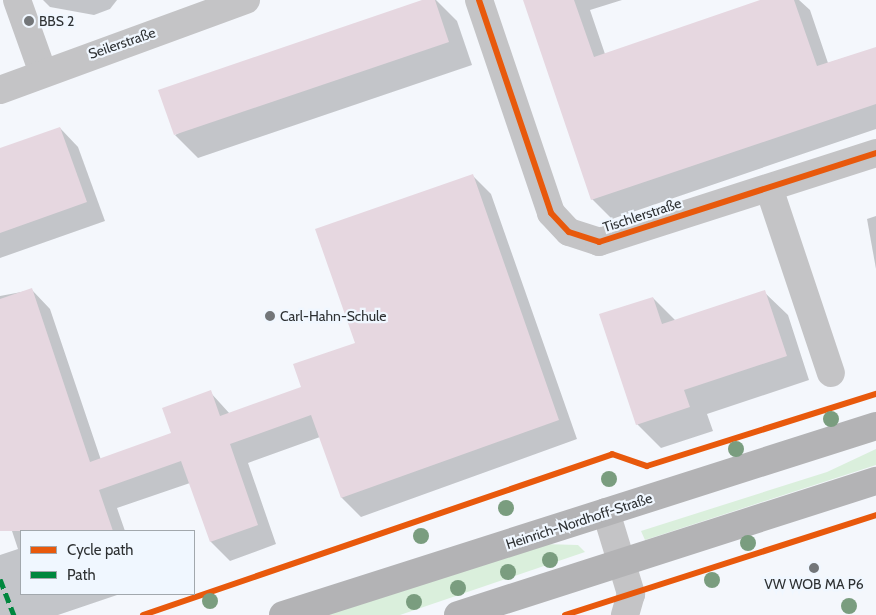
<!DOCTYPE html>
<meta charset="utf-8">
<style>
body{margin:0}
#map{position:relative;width:876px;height:615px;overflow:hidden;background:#f4f7fc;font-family:Cabin,sans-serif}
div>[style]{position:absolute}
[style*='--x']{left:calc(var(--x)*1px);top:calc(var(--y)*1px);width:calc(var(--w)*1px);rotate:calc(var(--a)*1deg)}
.green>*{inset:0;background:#daefdc}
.shadow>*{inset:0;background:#0003}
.building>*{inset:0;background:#e6d7e0}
.minor>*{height:28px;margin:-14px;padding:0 14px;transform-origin:14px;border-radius:14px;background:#c4c4c6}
.major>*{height:28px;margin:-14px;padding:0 14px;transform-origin:14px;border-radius:14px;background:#b3b3b5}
.quiet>*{height:5px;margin-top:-2.5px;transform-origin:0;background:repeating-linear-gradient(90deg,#00873e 0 10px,transparent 0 15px)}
.cycleway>*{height:6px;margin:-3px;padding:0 3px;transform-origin:3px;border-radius:3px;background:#e8590c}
.trees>*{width:16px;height:16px;margin:-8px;border-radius:50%;background:#7a9d7f}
.dots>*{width:14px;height:14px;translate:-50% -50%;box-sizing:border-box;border:2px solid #f0f7ff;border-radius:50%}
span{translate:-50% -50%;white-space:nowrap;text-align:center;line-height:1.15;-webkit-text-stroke:4.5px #f0f7ff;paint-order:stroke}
.poi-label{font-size:14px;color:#2e3133}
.left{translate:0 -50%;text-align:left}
.street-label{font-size:14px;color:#2e3133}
.legend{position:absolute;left:20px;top:530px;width:175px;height:65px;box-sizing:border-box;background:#f0f7ff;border:1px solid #a2a8ad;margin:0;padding:6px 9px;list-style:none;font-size:15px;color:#2e3133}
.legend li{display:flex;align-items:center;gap:10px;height:25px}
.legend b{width:25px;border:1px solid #a2a8ad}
</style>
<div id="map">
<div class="green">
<i style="clip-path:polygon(876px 449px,876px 465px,645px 540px,641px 531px,827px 472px)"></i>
<i style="clip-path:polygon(543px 544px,578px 545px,585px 552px,400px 615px,320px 615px)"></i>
</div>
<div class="shadow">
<i style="clip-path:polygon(43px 0,117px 0,110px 9px,94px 15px,50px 7px)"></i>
<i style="clip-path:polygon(426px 0,436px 0,457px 21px,472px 65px,198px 158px,175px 135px)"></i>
<i style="clip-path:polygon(524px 0,622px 0,590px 10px,605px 54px,764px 0,799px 0,810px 10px,828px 63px,876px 48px,876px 129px,612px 219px,592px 199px)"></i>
<i style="clip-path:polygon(60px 128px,78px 147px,105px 221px,0 258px,0 149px)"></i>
<i style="clip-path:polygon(472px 175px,491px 194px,577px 439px,361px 517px,342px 498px,320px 437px,248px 463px,276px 544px,230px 561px,211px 542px,190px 483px,117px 508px,125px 531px,21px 531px,21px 594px,120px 594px,58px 615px,0 615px,0 555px,18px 549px,0 495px,0 296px,32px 290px,50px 309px,101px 460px,173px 434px,210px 392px,230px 414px,303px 388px,356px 344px)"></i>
<i style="clip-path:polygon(876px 216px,876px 269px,867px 219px)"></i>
<i style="clip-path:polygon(764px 292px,788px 315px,809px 380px,707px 414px,713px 431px,661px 448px,637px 424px,653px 298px,676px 321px)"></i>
</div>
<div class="building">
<i style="clip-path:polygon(422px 0,435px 0,449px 42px,174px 135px,158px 90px)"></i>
<i style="clip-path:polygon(523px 0,574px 0,594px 57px,760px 0,794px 0,817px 66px,876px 47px,876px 104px,591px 200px)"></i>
<i style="clip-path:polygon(60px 127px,87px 202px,0 233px,0 148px)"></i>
<i style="clip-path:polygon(473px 174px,559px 420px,341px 498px,311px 415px,230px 444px,258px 525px,210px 542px,181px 461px,99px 490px,113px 531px,0 531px,0 299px,32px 288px,90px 462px,171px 433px,162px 408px,211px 390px,220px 416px,301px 387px,293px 364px,355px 343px,315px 229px)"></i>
<i style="clip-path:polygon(765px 290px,787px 356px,684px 390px,690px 407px,636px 425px,599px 314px,653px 297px,662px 324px)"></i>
</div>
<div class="minor">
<i style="--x:17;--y:0;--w:77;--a:70.4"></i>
<i style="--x:479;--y:0;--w:225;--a:71.3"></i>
<i style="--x:551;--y:213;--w:26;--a:47"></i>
<i style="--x:569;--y:232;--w:32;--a:18"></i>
<i style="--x:599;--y:242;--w:291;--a:-17.8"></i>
<i style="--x:0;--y:90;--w:262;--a:-20.1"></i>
<i style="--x:769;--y:188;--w:195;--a:71.5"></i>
<i style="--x:606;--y:512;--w:86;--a:73"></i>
<i style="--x:631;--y:594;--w:22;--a:106"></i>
</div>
<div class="major">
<i style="--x:283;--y:615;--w:622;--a:-17.68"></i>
<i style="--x:458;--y:615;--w:439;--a:-17.8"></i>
</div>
<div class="quiet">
<i style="--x:0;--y:579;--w:39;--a:69"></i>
</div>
<div class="cycleway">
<i style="--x:479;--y:0;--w:225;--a:71.3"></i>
<i style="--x:551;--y:213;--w:26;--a:47"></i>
<i style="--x:569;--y:232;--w:32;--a:18"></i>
<i style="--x:599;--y:242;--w:291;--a:-17.8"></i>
<i style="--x:143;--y:615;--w:496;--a:-18.9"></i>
<i style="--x:612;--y:454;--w:37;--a:19"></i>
<i style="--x:647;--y:466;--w:240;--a:-17.5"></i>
<i style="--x:565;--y:615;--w:327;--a:-17.8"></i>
</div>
<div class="trees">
<i style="left:831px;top:419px"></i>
<i style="left:736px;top:449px"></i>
<i style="left:609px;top:479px"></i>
<i style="left:506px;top:508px"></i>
<i style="left:421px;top:536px"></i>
<i style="left:748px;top:543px"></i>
<i style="left:550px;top:560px"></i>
<i style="left:508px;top:572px"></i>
<i style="left:712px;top:580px"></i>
<i style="left:458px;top:588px"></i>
<i style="left:210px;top:601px"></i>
<i style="left:414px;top:602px"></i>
<i style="left:849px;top:606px"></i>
</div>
<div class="dots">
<i style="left:29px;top:21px;background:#737679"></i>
<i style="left:270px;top:316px;background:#737679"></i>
<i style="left:814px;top:568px;background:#737679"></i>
</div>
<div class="poi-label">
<span class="left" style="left:39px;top:21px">BBS 2</span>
<span class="left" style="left:280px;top:316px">Carl-Hahn-Schule</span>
<span style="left:814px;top:584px">VW WOB MA P6</span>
</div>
<div class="street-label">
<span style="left:122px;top:43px;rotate:-19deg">Seilerstraße</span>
<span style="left:642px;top:215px;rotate:-18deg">Tischlerstraße</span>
<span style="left:579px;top:521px;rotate:-18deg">Heinrich-Nordhoff-Straße</span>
</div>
<ul class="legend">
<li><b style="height:6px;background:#e8590c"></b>Cycle path</li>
<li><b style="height:6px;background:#00873e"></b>Path</li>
</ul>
</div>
